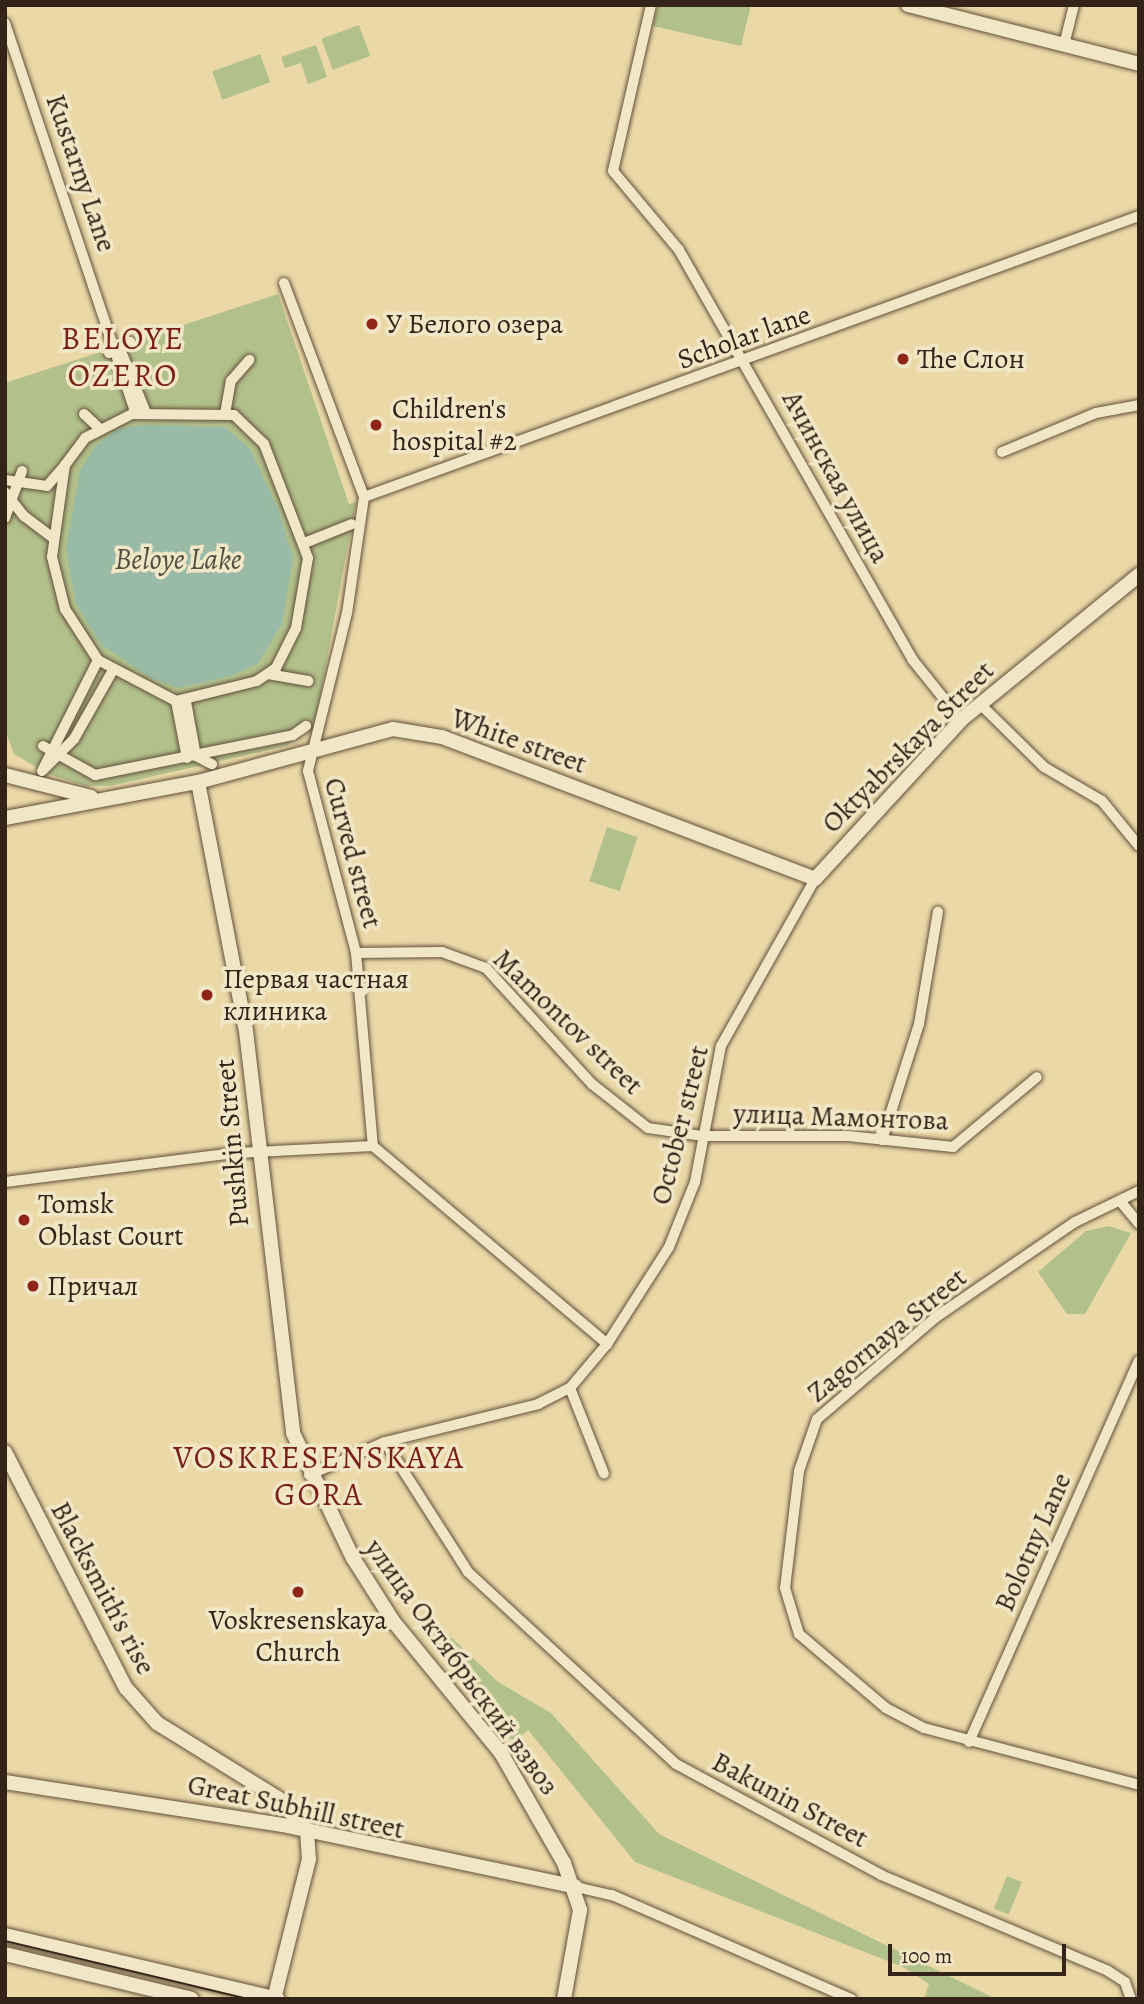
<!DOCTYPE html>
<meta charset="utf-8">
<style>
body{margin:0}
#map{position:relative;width:1144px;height:2004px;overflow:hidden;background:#ead9a7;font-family:Alegreya,serif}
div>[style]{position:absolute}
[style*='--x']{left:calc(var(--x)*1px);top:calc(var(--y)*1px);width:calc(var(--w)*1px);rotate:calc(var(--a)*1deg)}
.green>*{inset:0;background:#b2c08b;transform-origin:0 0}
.water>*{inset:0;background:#98baa7}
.roads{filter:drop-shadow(0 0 2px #62503c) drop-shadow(0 0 2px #62503c)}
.street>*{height:10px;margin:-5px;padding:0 5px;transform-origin:5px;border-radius:5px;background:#f1e6c6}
.secondary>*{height:14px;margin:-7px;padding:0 7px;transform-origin:7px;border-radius:7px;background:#f1e6c6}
.tram>*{height:2px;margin:-1px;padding:0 1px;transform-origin:1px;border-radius:1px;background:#342318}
.dots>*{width:19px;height:19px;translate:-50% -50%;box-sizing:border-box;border:4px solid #f1e6c6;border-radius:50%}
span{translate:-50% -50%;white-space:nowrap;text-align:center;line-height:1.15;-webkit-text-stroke:7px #f1e6c6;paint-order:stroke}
.street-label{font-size:28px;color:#342318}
.poi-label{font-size:28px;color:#342318}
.left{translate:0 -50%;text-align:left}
.water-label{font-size:30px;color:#525043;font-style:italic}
.quarter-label{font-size:32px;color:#7a1f14;letter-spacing:2px}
.frame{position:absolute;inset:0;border:7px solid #342318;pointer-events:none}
.scale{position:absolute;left:888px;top:1944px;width:178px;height:32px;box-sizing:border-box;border:4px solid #342318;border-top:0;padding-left:9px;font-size:21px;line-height:24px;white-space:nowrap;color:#342318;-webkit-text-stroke:5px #f1e6c6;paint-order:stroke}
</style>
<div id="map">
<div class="green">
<i style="clip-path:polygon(658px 5px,751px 5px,741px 46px,653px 26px)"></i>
<i style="left:359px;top:25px;width:33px;height:40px;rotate:70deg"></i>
<i style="clip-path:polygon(316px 45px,327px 77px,308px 84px,301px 63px,285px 68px,281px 57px)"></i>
<i style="left:260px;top:54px;width:30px;height:51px;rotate:70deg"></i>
<i style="clip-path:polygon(278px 294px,349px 504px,356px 502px,316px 718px,287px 746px,110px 786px,86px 786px,48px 774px,14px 754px,5px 730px,5px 383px)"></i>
<i style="left:607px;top:827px;width:32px;height:57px;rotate:18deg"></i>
<i style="clip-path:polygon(1108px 1226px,1131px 1233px,1085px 1314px,1067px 1314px,1038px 1272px,1086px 1231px)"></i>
<i style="clip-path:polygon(430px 1617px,498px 1682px,551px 1713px,659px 1834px,996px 1999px,924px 1999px,929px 1984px,903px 1967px,635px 1862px,528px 1730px,513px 1743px,417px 1626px)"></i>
<i style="left:1007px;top:1876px;width:16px;height:35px;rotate:22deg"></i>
</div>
<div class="water">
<i style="clip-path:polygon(141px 425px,225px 427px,250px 449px,278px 509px,293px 558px,282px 624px,257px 664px,231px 676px,178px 688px,151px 678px,101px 644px,76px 604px,66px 550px,80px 471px,96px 445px,119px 429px)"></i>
</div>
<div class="roads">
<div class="street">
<i style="--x:651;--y:5;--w:170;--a:102.9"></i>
<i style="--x:613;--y:171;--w:103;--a:50.1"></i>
<i style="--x:679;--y:250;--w:471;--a:60.3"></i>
<i style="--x:912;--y:659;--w:78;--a:51.2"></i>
<i style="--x:5;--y:23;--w:412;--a:71.5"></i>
<i style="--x:1064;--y:45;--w:41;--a:-76"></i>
<i style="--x:284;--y:283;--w:228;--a:69.5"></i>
<i style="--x:364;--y:497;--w:117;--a:98.3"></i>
<i style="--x:347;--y:613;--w:163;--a:103.9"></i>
<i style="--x:308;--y:771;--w:188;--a:75.2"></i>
<i style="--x:356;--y:953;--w:194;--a:85"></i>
<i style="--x:373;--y:1146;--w:307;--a:40.2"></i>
<i style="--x:121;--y:351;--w:67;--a:68"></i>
<i style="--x:109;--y:353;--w:24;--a:-28"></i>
<i style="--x:84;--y:414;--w:21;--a:43"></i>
<i style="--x:132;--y:414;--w:102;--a:0.6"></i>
<i style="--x:234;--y:415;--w:42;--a:44"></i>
<i style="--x:264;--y:444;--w:122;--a:68.9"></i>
<i style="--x:308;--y:558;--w:71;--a:99.7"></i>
<i style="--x:296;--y:628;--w:45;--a:116.6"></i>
<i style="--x:276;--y:668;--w:23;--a:146"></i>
<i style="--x:257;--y:681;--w:83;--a:166.1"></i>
<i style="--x:176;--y:701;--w:88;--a:-152.3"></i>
<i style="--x:98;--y:660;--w:61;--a:-122.9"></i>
<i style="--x:65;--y:609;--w:54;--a:-104"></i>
<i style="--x:52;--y:557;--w:93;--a:-82"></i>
<i style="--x:65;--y:465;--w:34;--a:-53"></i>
<i style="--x:85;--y:438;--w:53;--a:-27.1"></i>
<i style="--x:225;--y:414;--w:34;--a:-80"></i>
<i style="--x:231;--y:381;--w:28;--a:-49"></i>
<i style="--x:1002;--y:452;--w:102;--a:-22.5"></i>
<i style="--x:1096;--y:413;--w:44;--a:-10.5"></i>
<i style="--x:5;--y:480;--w:42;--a:8.1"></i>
<i style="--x:47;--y:486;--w:28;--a:-49"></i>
<i style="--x:5;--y:492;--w:31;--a:52"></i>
<i style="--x:24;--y:516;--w:36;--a:37"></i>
<i style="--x:364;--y:497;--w:824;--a:-19.93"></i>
<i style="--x:5;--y:518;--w:50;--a:-70.1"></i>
<i style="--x:307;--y:542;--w:48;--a:-21.8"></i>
<i style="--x:268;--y:674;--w:41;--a:9.9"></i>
<i style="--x:176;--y:701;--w:58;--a:79.1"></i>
<i style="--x:186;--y:702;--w:55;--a:79.5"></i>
<i style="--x:196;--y:756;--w:18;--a:27"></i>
<i style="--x:980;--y:704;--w:90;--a:44.5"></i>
<i style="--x:1044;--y:767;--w:67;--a:30.4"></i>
<i style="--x:1102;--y:801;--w:58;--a:50.6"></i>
<i style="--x:43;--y:746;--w:60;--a:29.1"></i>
<i style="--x:95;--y:775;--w:202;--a:-11.4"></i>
<i style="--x:293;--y:735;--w:16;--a:-35"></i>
<i style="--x:43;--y:770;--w:44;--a:-45"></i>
<i style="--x:74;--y:739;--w:79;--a:-60.5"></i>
<i style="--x:42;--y:771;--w:124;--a:-63.2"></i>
<i style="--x:356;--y:953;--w:86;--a:-0.7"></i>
<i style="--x:442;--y:952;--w:47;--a:20"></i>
<i style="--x:486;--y:968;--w:157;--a:47.6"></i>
<i style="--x:592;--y:1084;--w:71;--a:38.2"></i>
<i style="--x:648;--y:1128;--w:56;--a:8.3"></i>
<i style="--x:703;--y:1136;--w:145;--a:0"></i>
<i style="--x:848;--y:1136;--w:106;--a:6"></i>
<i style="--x:953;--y:1147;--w:109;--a:-39.8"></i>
<i style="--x:882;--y:1140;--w:122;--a:-72.3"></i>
<i style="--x:919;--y:1024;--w:114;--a:-80.4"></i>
<i style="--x:5;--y:1182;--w:233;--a:-7.2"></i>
<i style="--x:236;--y:1153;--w:137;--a:-2.9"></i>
<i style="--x:1139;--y:1191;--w:71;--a:154.2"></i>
<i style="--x:1075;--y:1222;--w:170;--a:145.6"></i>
<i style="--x:935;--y:1318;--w:155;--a:139.4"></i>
<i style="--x:817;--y:1419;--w:55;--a:109.1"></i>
<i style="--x:799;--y:1471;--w:118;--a:96.8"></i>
<i style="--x:785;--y:1588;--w:48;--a:73.1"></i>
<i style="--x:799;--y:1634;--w:114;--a:40.4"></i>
<i style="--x:886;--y:1708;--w:43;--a:27.8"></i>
<i style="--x:924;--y:1728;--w:222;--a:14.8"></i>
<i style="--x:1120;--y:1201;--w:30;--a:50"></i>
<i style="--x:570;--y:1388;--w:92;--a:68.4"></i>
<i style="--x:385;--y:1442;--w:154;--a:57.4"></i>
<i style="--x:468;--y:1572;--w:283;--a:42.7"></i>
<i style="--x:676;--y:1764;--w:233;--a:28.4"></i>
<i style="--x:881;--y:1875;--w:246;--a:22.9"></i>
<i style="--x:1108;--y:1971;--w:20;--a:33"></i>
<i style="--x:1125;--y:1982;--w:18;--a:71"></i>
<i style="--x:309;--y:1475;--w:83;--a:-23.5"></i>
<i style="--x:385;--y:1442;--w:158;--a:-13.9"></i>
<i style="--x:538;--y:1404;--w:36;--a:-27"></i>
<i style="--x:570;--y:1388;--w:57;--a:-49.9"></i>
<i style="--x:607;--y:1344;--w:115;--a:-57.4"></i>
<i style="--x:669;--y:1247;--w:70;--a:-68.2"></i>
<i style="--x:695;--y:1182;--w:138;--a:-79.2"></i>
<i style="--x:721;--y:1046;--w:192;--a:-60.6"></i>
<i style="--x:969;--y:1742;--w:417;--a:-66"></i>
<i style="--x:576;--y:1887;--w:37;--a:13"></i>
<i style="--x:612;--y:1895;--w:261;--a:23.5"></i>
</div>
<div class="secondary">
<i style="--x:908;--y:5;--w:238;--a:14.3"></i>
<i style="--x:5;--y:775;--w:89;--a:14.3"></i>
<i style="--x:198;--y:782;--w:254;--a:79.1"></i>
<i style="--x:246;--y:1031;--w:405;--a:83.3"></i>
<i style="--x:293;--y:1433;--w:139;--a:64.4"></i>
<i style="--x:353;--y:1558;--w:75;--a:57.6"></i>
<i style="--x:393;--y:1621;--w:171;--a:50.7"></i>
<i style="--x:501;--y:1753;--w:127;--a:60.2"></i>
<i style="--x:564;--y:1863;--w:50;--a:71.2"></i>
<i style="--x:580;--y:1910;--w:90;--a:100.2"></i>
<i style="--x:5;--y:818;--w:196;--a:-10.6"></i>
<i style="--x:198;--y:782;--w:202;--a:-15.2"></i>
<i style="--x:393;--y:729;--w:50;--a:9.3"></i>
<i style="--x:442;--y:737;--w:399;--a:20.8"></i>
<i style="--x:815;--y:879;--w:216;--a:-47.4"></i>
<i style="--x:961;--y:720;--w:230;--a:-39.2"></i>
<i style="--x:5;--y:1452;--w:265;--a:62.9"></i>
<i style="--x:126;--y:1688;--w:47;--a:48.5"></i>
<i style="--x:157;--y:1723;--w:142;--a:31.8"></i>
<i style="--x:278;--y:1798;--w:44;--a:48.7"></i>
<i style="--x:307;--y:1831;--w:28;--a:86"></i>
<i style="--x:309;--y:1859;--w:144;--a:104"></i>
<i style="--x:5;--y:1782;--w:281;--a:8.8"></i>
<i style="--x:283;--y:1825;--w:299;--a:11.9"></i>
<i style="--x:5;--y:1935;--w:280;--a:13.2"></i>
<i style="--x:5;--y:1954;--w:192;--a:13.5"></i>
</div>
</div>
<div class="tram">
<i style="--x:5;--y:1941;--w:251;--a:13.4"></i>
</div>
<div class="dots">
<i style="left:372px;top:324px;background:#8f2418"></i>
<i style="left:903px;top:359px;background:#8f2418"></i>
<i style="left:376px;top:425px;background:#8f2418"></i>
<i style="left:207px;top:995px;background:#8f2418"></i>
<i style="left:24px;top:1220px;background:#8f2418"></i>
<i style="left:33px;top:1286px;background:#8f2418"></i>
<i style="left:298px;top:1592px;background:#8f2418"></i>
</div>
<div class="street-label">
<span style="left:81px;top:173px;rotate:71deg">Kustarny Lane</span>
<span style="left:744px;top:337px;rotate:-20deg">Scholar lane</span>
<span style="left:836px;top:477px;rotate:61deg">Ачинская улица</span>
<span style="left:519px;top:741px;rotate:20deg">White street</span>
<span style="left:908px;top:747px;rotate:-45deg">Oktyabrskaya Street</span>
<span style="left:353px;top:853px;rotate:75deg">Curved street</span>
<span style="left:568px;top:1022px;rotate:44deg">Mamontov street</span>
<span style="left:841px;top:1117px;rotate:2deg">улица Мамонтова</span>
<span style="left:680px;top:1125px;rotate:-76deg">October street</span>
<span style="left:232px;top:1143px;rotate:-95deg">Pushkin Street</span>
<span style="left:887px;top:1335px;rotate:-39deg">Zagornaya Street</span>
<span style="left:1033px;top:1542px;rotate:-66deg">Bolotny Lane</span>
<span style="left:103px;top:1588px;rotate:62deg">Blacksmith's rise</span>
<span style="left:462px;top:1667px;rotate:54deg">улица Октябрьский взвоз</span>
<span style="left:790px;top:1800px;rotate:28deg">Bakunin Street</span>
<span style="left:296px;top:1807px;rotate:12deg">Great Subhill street</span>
</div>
<div class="poi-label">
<span class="left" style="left:386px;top:324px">У Белого озера</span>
<span class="left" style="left:917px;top:359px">The Слон</span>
<span class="left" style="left:392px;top:425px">Children's<br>hospital #2</span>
<span class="left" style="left:223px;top:995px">Первая частная<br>клиника</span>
<span class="left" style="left:38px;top:1220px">Tomsk<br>Oblast Court</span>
<span class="left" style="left:47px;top:1286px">Причал</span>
<span style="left:298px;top:1636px">Voskresenskaya<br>Church</span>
</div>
<div class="water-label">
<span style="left:178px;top:559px">Beloye Lake</span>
</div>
<div class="quarter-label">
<span style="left:123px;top:357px">BELOYE<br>OZERO</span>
<span style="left:319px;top:1476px">VOSKRESENSKAYA<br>GORA</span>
</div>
<div class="frame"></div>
<div class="scale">100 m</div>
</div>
